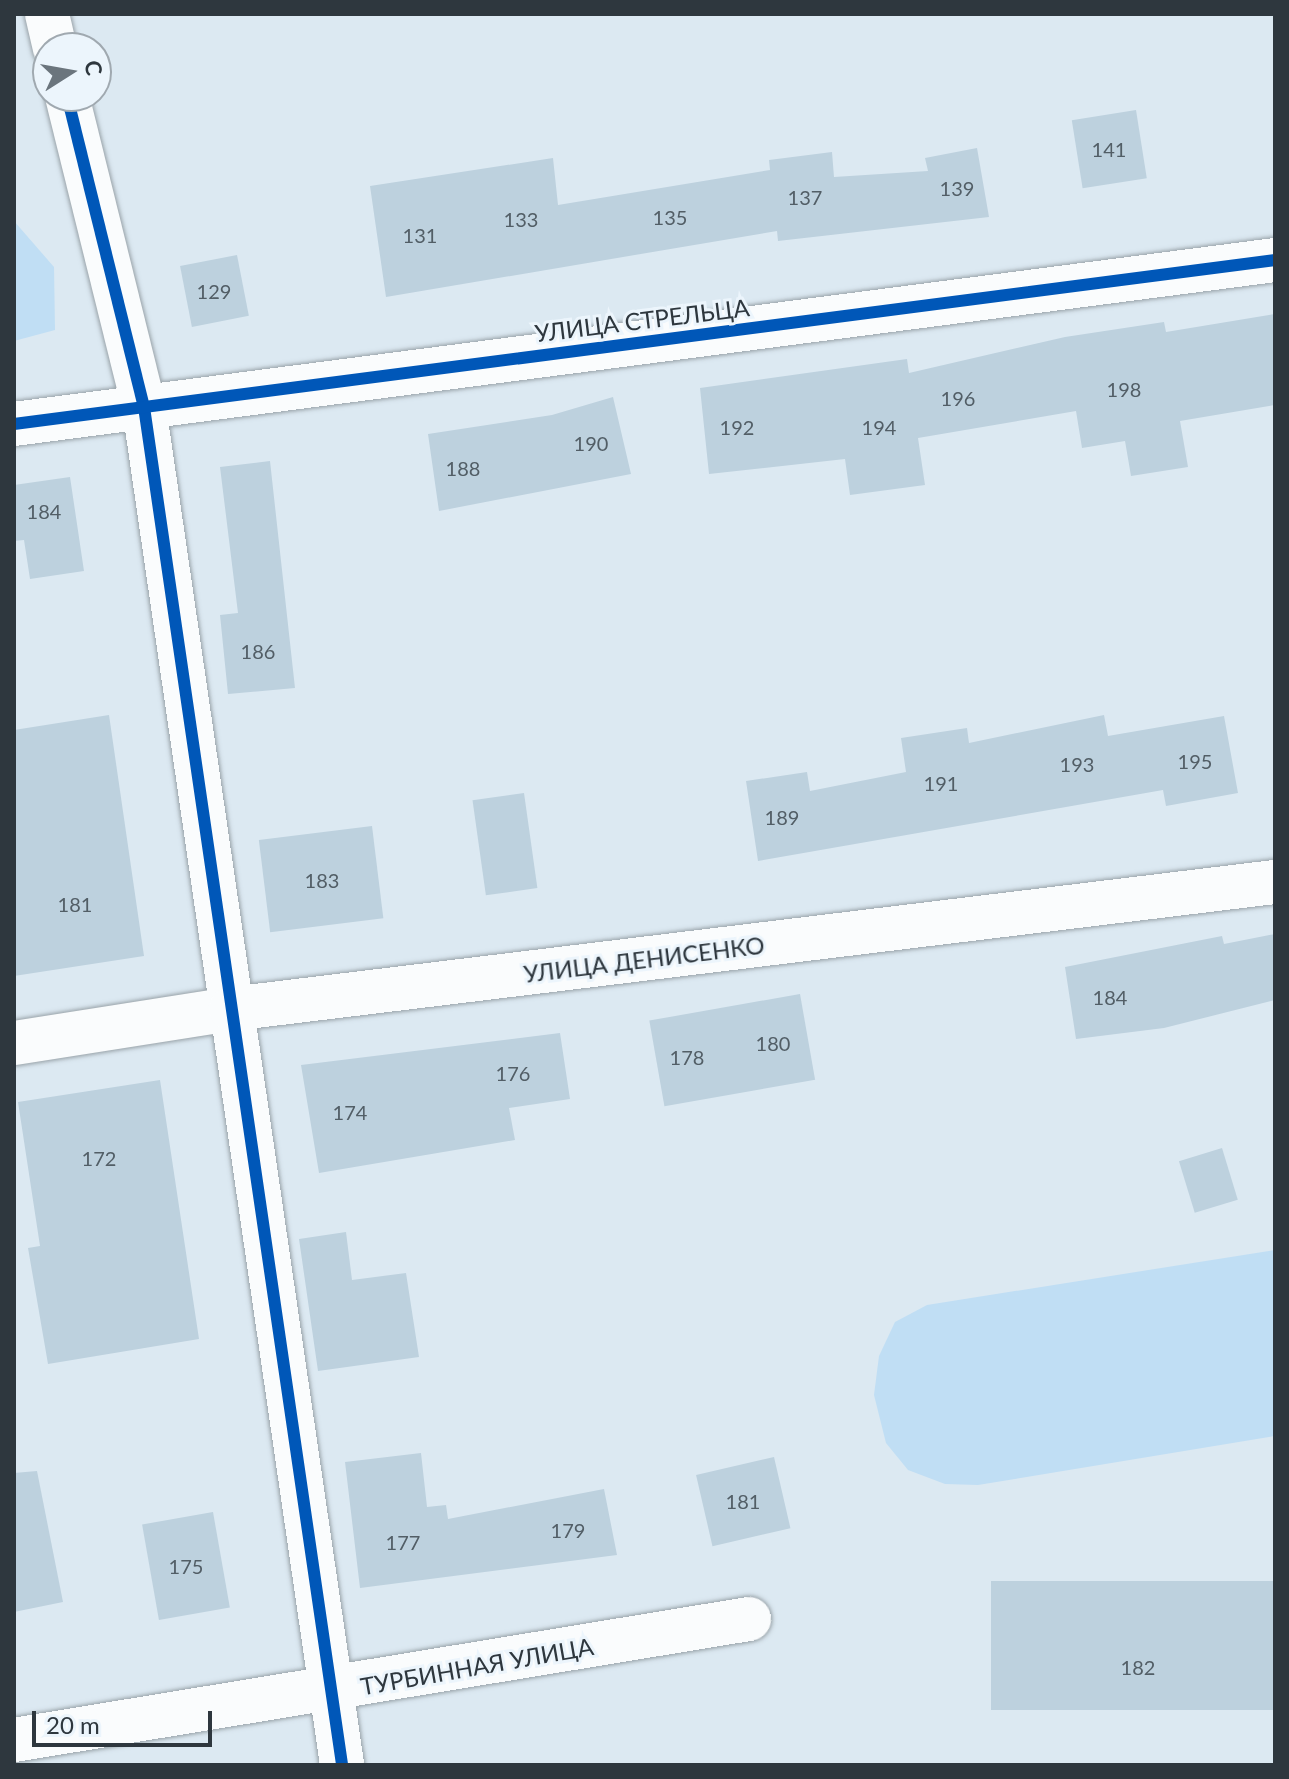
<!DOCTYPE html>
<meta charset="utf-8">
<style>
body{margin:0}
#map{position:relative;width:1289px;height:1779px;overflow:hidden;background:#dce9f2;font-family:Lato,sans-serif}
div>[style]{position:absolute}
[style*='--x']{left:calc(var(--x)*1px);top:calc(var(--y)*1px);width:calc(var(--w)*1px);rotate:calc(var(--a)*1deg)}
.green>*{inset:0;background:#c0def4}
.building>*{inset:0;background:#bdd1de;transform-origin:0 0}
.roads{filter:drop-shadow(0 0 2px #99a3a9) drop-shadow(0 0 2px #99a3a9)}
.minor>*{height:44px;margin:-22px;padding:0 22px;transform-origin:22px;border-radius:22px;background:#fafcfd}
.cycleway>*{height:12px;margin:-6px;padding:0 6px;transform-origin:6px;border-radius:6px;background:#0057b8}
span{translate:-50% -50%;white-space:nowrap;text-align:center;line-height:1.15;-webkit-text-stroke:6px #ecf5fc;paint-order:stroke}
.number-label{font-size:20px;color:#525e66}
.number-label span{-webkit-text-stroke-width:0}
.street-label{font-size:24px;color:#2e373e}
.frame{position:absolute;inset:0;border:16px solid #2e373e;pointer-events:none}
.north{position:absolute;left:32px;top:32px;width:80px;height:80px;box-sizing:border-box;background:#ecf5fc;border:2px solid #a0a9b0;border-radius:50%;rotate:79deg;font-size:22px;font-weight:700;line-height:32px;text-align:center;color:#2e373e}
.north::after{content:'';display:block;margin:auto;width:28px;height:36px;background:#6b757d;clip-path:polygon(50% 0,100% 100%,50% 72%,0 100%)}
.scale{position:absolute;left:32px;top:1711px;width:180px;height:36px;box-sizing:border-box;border:4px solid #2e373e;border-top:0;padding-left:10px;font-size:24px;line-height:28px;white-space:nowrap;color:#2e373e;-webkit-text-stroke:6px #ecf5fc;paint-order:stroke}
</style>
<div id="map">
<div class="green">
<i style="clip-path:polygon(14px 221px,54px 267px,55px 330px,14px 341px)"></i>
<i style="clip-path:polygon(1275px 1250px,1275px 1436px,978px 1485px,945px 1484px,908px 1470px,886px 1443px,874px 1395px,879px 1356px,895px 1322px,927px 1305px)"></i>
</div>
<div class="building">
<i style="left:1136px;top:110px;width:69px;height:65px;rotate:81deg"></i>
<i style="clip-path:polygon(977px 148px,989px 217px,778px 241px,777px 231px,386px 297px,370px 186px,553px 158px,558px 205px,770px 170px,769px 160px,832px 152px,834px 177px,928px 171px,925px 158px)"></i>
<i style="left:237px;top:255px;width:62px;height:58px;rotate:79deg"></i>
<i style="clip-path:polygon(1275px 314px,1275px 405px,1180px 421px,1188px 467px,1131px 476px,1125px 441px,1082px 448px,1076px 411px,918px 438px,925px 485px,850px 495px,845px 459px,709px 474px,700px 388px,907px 359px,909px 373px,1065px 337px,1164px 322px,1166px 332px)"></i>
<i style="clip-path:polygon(613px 397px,631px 474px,439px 511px,428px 434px,552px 415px)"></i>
<i style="clip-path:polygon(270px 461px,295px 688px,228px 694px,220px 615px,238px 613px,220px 467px)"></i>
<i style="clip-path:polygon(70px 477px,84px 571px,30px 579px,24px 540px,14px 541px,14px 485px)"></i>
<i style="clip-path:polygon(109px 715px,144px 956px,14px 976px,14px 730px)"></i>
<i style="clip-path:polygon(1104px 715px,1108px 736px,1224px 716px,1238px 793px,1166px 806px,1163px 790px,758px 861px,746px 781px,807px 772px,810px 791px,906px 772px,901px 738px,967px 728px,969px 743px)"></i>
<i style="left:524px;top:793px;width:96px;height:52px;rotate:82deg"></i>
<i style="left:372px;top:826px;width:93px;height:114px;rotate:83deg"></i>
<i style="clip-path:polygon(1275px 934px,1275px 1000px,1164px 1028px,1076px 1039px,1065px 967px,1222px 936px,1224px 944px)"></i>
<i style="left:800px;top:994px;width:87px;height:153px;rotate:80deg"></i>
<i style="clip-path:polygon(560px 1033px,570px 1099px,509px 1108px,515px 1140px,319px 1173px,301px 1065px)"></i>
<i style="clip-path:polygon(160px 1080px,199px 1339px,48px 1364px,28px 1248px,40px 1246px,18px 1102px)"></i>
<i style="left:1222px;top:1148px;width:54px;height:45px;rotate:73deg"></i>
<i style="clip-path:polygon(346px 1232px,352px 1280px,406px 1273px,419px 1357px,318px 1371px,299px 1239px)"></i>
<i style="clip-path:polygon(421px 1453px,427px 1507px,446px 1505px,448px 1519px,604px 1489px,617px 1555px,360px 1588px,345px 1462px)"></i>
<i style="left:774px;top:1457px;width:73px;height:80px;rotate:77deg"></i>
<i style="clip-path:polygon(37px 1471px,63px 1602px,14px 1612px,14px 1473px)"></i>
<i style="left:213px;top:1512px;width:97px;height:72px;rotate:80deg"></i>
<i style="left:1275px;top:1581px;width:129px;height:284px;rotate:90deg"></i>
</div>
<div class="roads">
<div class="minor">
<i style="--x:47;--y:14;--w:35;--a:77"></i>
<i style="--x:67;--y:96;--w:320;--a:76.1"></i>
<i style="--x:144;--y:407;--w:1372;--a:81.7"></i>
<i style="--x:14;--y:424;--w:1272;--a:-7.41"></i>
<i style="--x:14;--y:1043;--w:220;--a:-8.9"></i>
<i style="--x:231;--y:1009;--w:1052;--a:-6.94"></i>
<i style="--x:14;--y:1740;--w:745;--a:-9.35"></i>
</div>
</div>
<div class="cycleway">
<i style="--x:67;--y:96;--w:320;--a:76.1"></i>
<i style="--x:144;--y:407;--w:1372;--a:81.7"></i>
<i style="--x:14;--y:424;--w:1272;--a:-7.41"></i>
</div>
<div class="number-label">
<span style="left:1109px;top:149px">141</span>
<span style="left:957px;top:188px">139</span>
<span style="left:805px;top:197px">137</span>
<span style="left:670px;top:217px">135</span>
<span style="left:521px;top:219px">133</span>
<span style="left:420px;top:235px">131</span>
<span style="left:214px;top:291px">129</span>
<span style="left:1124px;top:389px">198</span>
<span style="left:958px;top:398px">196</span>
<span style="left:737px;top:427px">192</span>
<span style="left:879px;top:427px">194</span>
<span style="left:591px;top:443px">190</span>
<span style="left:463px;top:468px">188</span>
<span style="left:44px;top:511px">184</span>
<span style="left:258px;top:651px">186</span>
<span style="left:1195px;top:761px">195</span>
<span style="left:1077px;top:764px">193</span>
<span style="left:941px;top:783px">191</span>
<span style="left:782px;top:817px">189</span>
<span style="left:322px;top:880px">183</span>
<span style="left:75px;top:904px">181</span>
<span style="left:1110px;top:997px">184</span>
<span style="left:773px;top:1043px">180</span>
<span style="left:687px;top:1057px">178</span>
<span style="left:513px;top:1073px">176</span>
<span style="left:350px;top:1112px">174</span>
<span style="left:99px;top:1158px">172</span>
<span style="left:743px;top:1501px">181</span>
<span style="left:568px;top:1530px">179</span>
<span style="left:403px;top:1542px">177</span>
<span style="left:186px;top:1566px">175</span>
<span style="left:1138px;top:1667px">182</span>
</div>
<div class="street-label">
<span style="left:642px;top:320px;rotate:-7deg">УЛИЦА СТРЕЛЬЦА</span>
<span style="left:644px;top:959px;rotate:-7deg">УЛИЦА ДЕНИСЕНКО</span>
<span style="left:477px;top:1666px;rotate:-10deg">ТУРБИННАЯ УЛИЦА</span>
</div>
<div class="frame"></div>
<div class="north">С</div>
<div class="scale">20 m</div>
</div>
